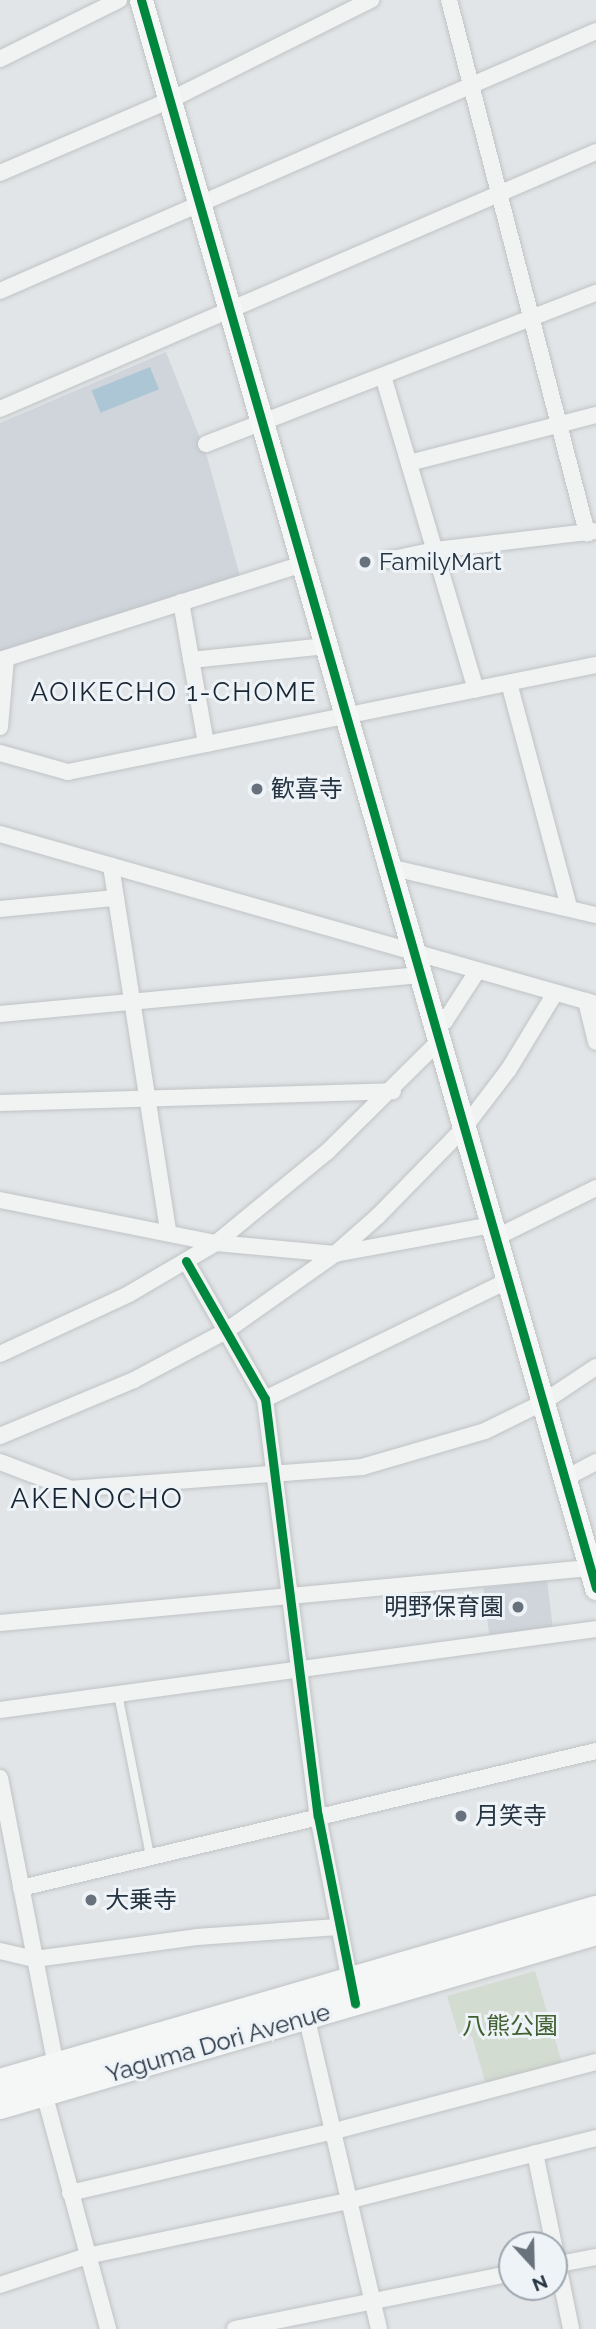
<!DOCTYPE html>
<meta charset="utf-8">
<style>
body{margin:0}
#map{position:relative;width:596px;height:2329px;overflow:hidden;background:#e2e5e7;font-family:Raleway,"Noto Sans JP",sans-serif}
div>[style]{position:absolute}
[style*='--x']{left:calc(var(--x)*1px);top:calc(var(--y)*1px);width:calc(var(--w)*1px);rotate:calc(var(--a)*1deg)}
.built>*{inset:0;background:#cfd5db;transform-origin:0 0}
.green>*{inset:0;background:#d3dcd1}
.water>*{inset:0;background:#adc6d6;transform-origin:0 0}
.roads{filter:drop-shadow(0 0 2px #c0c3c5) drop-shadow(0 0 2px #c0c3c5)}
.lane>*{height:8px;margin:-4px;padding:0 4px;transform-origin:4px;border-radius:4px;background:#f1f3f3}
.street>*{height:16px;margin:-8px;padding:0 8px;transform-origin:8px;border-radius:8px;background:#f1f3f3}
.secondary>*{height:23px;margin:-11.5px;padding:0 11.5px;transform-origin:11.5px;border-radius:11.5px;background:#f5f6f6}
.primary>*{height:26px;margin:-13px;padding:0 13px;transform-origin:13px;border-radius:13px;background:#f5f6f6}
.cycleway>*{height:9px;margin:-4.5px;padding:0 4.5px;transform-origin:4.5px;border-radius:4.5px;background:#00873e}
.dots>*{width:19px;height:19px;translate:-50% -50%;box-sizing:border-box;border:4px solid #eef3f7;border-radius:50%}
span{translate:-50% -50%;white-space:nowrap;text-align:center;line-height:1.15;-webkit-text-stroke:6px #eef3f7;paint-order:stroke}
.poi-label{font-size:24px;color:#263442}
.left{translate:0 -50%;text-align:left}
.right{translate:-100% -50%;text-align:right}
.park-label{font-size:24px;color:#416032}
.street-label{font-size:24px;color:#263442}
.neighbourhood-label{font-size:26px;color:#182533;letter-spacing:2px}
.quarter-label{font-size:28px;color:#182533;letter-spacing:2px}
.north{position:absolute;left:498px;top:2231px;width:70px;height:70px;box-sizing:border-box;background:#eef3f7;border:2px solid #9ea7af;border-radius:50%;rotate:158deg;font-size:19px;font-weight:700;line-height:28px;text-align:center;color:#263442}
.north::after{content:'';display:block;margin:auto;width:24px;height:32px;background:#68727c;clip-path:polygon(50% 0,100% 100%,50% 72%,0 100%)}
</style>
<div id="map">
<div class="built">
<i style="clip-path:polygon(166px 352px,206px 453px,240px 576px,0 653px,0 423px)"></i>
<i style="left:547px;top:1580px;width:47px;height:64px;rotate:83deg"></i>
</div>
<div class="green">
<i style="clip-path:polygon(535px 1971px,562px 2063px,486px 2085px,472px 2036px,460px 2039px,447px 1996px)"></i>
</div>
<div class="water">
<i style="left:150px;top:367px;width:24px;height:63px;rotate:68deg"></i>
</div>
<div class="roads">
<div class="lane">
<i style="--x:118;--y:1694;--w:165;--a:78.8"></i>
</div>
<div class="street">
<i style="--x:449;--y:0;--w:551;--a:75.48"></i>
<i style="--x:0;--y:59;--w:133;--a:-26.4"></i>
<i style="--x:0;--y:173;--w:185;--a:-23.2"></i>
<i style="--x:170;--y:100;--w:225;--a:-26.5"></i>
<i style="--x:0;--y:291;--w:650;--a:-23.57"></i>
<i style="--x:383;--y:376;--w:327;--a:73.5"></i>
<i style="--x:0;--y:409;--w:649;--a:-23.33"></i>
<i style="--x:206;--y:444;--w:418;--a:-21.2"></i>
<i style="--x:409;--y:463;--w:193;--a:-14.4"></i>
<i style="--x:388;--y:560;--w:48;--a:-12"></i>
<i style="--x:435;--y:550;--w:162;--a:-6.7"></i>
<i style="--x:181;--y:602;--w:144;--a:80"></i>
<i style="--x:0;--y:660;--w:318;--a:-17.6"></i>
<i style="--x:191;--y:660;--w:136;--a:-5.9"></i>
<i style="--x:509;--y:683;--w:232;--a:75"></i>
<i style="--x:0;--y:727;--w:68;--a:-85"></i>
<i style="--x:0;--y:753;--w:71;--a:15.6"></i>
<i style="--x:68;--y:772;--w:539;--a:-11.46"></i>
<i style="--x:0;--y:834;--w:620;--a:15.92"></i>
<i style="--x:111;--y:866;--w:370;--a:81.1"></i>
<i style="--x:389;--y:867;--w:212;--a:13.1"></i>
<i style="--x:0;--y:909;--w:116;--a:-5.5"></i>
<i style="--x:586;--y:1001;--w:42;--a:76.3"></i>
<i style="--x:0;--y:1014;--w:422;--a:-5.3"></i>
<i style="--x:434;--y:1025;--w:12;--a:-20"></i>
<i style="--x:445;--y:1021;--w:57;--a:-57.1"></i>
<i style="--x:0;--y:1103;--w:393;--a:-1.7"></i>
<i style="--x:0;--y:1200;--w:220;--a:11.3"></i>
<i style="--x:216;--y:1243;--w:120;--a:5.3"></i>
<i style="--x:335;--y:1254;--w:160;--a:-10.5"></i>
<i style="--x:495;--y:1238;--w:113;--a:-26.3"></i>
<i style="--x:186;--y:1261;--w:159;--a:60.2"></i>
<i style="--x:265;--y:1399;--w:420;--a:82.8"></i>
<i style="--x:318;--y:1816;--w:174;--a:79.1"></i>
<i style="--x:0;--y:1354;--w:142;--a:-24.9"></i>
<i style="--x:129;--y:1294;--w:101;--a:-30.4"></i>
<i style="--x:216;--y:1243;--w:145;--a:-39.4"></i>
<i style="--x:328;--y:1151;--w:156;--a:-44.7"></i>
<i style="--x:265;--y:1399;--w:269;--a:-26"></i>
<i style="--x:0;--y:1436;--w:145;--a:-22.7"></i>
<i style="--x:134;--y:1380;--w:104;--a:-28"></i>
<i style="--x:226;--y:1331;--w:133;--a:-35.2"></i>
<i style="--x:335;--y:1254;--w:57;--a:-41.5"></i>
<i style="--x:378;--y:1216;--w:123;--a:-45.7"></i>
<i style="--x:464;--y:1128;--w:74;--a:-52.7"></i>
<i style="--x:509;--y:1069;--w:89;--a:-58.8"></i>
<i style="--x:0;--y:1462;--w:76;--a:20.8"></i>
<i style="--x:71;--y:1489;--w:292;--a:-4.3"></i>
<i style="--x:362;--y:1467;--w:128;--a:-16.3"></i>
<i style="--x:485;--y:1431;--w:64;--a:-26.2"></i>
<i style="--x:542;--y:1403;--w:65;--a:-33.7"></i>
<i style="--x:564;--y:1479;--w:36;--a:-28"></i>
<i style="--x:0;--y:1623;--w:592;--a:-5.33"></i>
<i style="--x:0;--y:1710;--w:601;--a:-7.74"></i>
<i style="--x:0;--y:1778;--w:292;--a:79"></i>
<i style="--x:21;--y:1888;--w:591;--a:-13.4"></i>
<i style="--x:0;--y:1951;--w:36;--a:13"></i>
<i style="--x:35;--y:1959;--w:163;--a:-7.7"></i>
<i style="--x:197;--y:1937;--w:141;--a:-4.1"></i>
<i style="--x:305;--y:2011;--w:326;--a:76.9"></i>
<i style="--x:44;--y:2093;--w:245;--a:74.8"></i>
<i style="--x:535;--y:2153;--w:180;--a:78.4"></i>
<i style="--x:70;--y:2193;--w:268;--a:-13.2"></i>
<i style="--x:331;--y:2132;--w:274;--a:-14.8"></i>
<i style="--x:554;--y:2265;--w:43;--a:-10.8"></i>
<i style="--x:0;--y:2285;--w:92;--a:-18.4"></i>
<i style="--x:87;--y:2256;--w:266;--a:-11.9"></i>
<i style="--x:347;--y:2201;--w:257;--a:-14.2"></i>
<i style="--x:235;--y:2329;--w:283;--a:-11.4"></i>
</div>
<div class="secondary">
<i style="--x:141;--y:0;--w:1652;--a:74.01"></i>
</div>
<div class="primary">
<i style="--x:0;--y:2082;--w:621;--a:-16.19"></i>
<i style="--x:0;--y:2106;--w:621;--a:-16.27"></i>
</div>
</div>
<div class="cycleway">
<i style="--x:141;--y:0;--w:1652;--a:74.01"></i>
<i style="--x:186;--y:1261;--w:159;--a:60.2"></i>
<i style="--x:265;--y:1399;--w:420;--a:82.8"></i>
<i style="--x:318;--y:1816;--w:191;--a:78.8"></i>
</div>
<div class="dots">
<i style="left:365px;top:562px;background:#68727c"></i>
<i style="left:257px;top:789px;background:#68727c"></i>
<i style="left:518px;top:1607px;background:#68727c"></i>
<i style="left:461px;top:1816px;background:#68727c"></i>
<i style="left:91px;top:1900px;background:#68727c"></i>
</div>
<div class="poi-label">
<span class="left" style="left:379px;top:562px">FamilyMart</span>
<span class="left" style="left:271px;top:789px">歓喜寺</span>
<span class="right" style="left:504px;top:1607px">明野保育園</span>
<span class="left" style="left:475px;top:1816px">月笑寺</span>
<span class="left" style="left:105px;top:1900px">大乗寺</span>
</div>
<div class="park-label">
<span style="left:510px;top:2026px">八熊公園</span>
</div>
<div class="street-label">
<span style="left:218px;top:2043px;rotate:-16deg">Yaguma Dori Avenue</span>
</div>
<div class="neighbourhood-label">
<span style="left:174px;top:693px">AOIKECHO 1-CHOME</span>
</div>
<div class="quarter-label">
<span style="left:97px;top:1499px">AKENOCHO</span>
</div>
<div class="north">N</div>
</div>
